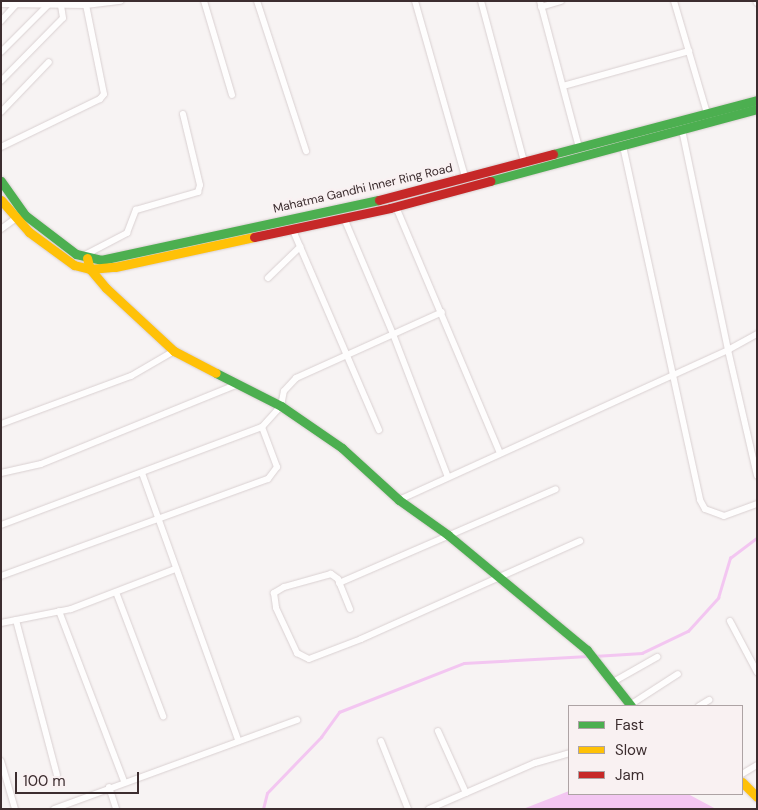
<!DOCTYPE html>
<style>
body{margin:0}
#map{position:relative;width:758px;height:810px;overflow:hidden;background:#f7f3f3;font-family:"DM Sans",sans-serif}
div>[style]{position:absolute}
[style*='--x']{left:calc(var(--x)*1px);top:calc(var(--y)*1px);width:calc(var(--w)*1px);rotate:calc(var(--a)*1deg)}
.water>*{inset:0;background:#f3c6f1}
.stream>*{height:2.5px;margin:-1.25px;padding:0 1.25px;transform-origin:1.25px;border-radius:1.25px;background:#f3c6f1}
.roads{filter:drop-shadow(0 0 1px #d9d0d1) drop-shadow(0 0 1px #d9d0d1)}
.street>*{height:6px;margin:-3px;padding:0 3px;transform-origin:3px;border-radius:3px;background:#fefdfd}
.fast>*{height:9px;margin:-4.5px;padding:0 4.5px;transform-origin:4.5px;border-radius:4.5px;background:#4caf50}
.slow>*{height:9px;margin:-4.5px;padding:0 4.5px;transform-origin:4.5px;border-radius:4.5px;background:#ffc107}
.jam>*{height:9px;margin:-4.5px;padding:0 4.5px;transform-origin:4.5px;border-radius:4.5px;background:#c62828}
span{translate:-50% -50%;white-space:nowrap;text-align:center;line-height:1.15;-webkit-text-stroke:5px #f9f1f2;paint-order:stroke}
.street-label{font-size:12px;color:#3c2d2f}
.frame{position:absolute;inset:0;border:2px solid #3c2d2f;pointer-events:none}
.legend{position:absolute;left:568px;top:705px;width:175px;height:90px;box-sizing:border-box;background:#f9f1f2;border:1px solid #ada3a4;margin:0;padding:6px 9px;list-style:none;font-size:15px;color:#3c2d2f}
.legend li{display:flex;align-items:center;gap:10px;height:25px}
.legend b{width:25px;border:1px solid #ada3a4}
.scale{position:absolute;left:15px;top:772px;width:124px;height:22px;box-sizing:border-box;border:2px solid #3c2d2f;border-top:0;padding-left:6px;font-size:15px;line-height:18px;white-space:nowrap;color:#3c2d2f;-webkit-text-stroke:4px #f9f1f2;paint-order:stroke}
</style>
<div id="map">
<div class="water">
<i style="clip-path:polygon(569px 791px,569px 794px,688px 794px,716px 809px,523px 809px)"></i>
</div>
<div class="stream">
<i style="--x:594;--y:656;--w:48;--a:-3.6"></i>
<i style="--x:642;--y:653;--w:51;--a:-25.6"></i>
<i style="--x:688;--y:631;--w:45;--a:-47.7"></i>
<i style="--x:718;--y:598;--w:42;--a:-73.3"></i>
<i style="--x:730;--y:558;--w:34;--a:-37"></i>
<i style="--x:263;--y:809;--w:16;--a:-76"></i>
<i style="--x:267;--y:793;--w:78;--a:-46"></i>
<i style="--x:321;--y:737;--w:31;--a:-54"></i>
<i style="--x:339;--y:712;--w:134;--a:-21.4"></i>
<i style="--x:464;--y:663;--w:124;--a:-3.2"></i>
</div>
<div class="roads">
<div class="street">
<i style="--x:204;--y:1;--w:98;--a:73.4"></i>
<i style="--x:257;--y:1;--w:158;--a:71.9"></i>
<i style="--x:415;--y:1;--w:183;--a:74.1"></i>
<i style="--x:481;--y:1;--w:167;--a:75"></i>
<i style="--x:540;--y:1;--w:152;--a:75.1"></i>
<i style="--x:674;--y:1;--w:117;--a:73.6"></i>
<i style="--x:756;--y:1;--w:2;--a:63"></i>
<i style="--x:1;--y:4;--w:85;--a:0.7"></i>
<i style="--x:86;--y:5;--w:35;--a:-7"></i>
<i style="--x:541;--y:7;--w:21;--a:-17"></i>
<i style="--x:1;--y:21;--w:25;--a:-48"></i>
<i style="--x:1;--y:52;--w:68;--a:-45"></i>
<i style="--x:1;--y:81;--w:88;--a:-45.5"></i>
<i style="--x:63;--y:18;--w:13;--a:-99"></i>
<i style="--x:563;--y:86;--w:131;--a:-15.5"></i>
<i style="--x:1;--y:112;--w:69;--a:-46.2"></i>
<i style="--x:623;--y:146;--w:362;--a:77.7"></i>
<i style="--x:700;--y:500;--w:10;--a:61"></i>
<i style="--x:705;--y:509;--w:20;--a:20"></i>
<i style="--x:724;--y:516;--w:35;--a:-20"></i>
<i style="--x:1;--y:147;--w:110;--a:-25.9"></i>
<i style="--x:100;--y:99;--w:6;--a:-51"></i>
<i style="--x:104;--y:94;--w:91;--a:-101.4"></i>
<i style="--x:396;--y:207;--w:267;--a:67.1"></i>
<i style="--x:344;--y:218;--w:126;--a:67.1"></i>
<i style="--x:393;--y:334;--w:153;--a:69"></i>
<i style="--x:292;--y:228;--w:220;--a:66.7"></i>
<i style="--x:1;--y:229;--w:17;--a:-36"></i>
<i style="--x:83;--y:256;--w:50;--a:-27.6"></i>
<i style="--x:127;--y:233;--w:25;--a:-69"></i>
<i style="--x:136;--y:210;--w:65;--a:-16.2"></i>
<i style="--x:198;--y:192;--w:7;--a:-74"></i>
<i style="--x:200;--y:185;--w:73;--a:-103.5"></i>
<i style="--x:268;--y:278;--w:45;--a:-44.1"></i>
<i style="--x:757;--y:334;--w:33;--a:151"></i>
<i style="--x:728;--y:350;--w:129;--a:77"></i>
<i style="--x:1;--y:424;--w:139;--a:-20.3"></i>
<i style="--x:131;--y:376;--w:50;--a:-30.2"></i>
<i style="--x:1;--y:473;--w:41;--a:-12.7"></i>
<i style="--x:41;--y:464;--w:213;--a:-22.1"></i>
<i style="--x:142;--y:473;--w:283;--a:70.2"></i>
<i style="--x:399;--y:500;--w:362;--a:-24.5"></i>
<i style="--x:728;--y:350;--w:226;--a:-101.8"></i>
<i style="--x:1;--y:525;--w:279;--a:-20.6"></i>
<i style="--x:262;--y:427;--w:28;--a:-48"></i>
<i style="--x:281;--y:406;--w:15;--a:-79"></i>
<i style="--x:284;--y:391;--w:18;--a:-47"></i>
<i style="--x:296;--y:378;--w:160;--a:-24.3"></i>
<i style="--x:1;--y:576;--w:284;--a:-20"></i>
<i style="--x:268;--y:479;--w:15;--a:-53"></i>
<i style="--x:277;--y:467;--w:43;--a:-110.6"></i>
<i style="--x:339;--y:583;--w:236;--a:-23.4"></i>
<i style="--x:116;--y:592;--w:133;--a:69.2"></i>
<i style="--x:350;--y:609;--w:32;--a:-112"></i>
<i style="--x:338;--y:579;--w:9;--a:-144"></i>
<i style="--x:331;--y:574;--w:49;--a:164.5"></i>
<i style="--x:284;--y:587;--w:12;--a:149"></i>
<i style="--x:274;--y:593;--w:15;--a:82"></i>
<i style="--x:276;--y:608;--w:50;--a:65"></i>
<i style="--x:297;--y:653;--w:13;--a:27"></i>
<i style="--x:309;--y:659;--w:56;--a:-21"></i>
<i style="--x:361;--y:639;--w:240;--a:-24.1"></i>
<i style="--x:59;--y:611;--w:182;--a:69.1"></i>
<i style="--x:16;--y:620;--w:160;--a:75.2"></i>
<i style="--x:730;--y:621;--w:58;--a:62.1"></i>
<i style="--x:1;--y:623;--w:71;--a:-11.3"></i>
<i style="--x:71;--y:609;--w:111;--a:-21"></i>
<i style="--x:613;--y:682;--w:51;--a:-29.6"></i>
<i style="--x:630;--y:705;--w:57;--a:-32.9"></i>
<i style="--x:699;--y:706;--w:12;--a:-31"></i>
<i style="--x:438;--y:731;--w:68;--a:65.7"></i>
<i style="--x:381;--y:741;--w:73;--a:68.3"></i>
<i style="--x:1;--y:761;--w:50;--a:73.7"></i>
<i style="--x:742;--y:774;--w:17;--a:-31"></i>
<i style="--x:109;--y:787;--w:23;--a:72"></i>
<i style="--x:54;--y:809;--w:259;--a:-20.1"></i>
<i style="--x:429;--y:809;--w:116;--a:-23.5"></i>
<i style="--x:535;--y:763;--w:35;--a:-16"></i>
</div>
<div class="fast">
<i style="--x:553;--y:154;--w:211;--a:-14.8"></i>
<i style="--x:1;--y:181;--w:42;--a:54.8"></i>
<i style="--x:25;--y:215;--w:64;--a:37.4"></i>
<i style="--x:76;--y:254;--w:26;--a:13"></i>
<i style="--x:101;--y:260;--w:284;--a:-12.2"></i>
<i style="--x:490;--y:181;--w:277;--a:-15.1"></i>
<i style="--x:216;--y:373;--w:73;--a:26.9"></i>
<i style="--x:281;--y:406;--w:74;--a:34.5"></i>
<i style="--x:342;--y:448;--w:77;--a:42.4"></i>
<i style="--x:399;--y:500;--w:60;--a:35.5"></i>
<i style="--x:448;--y:535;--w:180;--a:39.6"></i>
<i style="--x:587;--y:650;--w:71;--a:51.8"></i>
</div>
<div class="slow">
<i style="--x:1;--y:200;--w:43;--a:48.8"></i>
<i style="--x:29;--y:232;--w:56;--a:36.3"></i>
<i style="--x:74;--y:265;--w:16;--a:14"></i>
<i style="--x:90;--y:269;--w:25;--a:-5"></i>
<i style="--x:115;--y:267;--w:142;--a:-12.2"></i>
<i style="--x:87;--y:258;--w:11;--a:75"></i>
<i style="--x:90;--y:269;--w:25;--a:50"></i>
<i style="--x:106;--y:288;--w:93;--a:42.8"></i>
<i style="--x:174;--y:351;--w:47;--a:27.6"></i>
<i style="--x:742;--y:782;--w:21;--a:45"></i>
</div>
<div class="jam">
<i style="--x:379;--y:200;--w:180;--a:-14.8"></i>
<i style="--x:254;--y:237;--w:139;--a:-12"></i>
<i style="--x:390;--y:208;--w:104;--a:-15.1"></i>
</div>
</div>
<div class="street-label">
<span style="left:363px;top:189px;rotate:-13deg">Mahatma Gandhi Inner Ring Road</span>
</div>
<div class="frame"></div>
<ul class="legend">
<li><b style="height:6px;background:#4caf50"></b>Fast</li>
<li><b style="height:6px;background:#ffc107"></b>Slow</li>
<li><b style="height:6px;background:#c62828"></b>Jam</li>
</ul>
<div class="scale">100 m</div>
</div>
